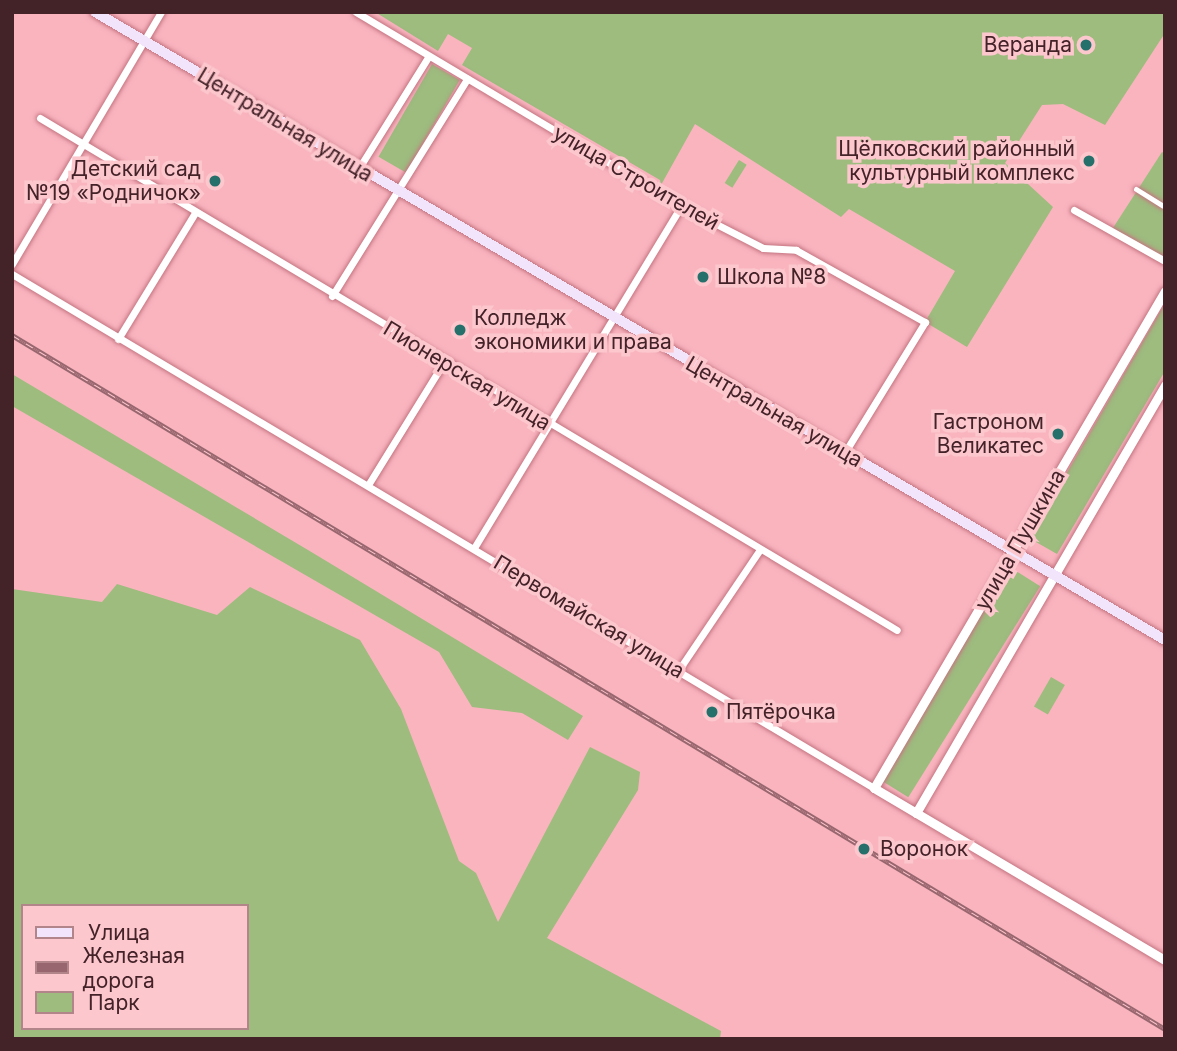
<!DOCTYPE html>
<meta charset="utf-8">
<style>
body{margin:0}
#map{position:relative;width:1177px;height:1051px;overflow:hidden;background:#f9b4be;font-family:Inter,sans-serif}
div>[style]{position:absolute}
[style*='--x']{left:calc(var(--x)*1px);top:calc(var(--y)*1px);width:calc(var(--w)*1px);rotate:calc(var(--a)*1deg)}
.green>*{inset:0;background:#9dbc7e;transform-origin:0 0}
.roads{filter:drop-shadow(0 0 2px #c47481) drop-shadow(0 0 2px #c47481)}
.pedestrian>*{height:5px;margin:-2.5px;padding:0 2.5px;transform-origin:2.5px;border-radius:2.5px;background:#fff}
.minor>*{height:7px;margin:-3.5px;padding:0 3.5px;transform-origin:3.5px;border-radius:3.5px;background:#fff}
.tertiary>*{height:9px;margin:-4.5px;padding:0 4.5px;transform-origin:4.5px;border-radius:4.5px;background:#fff}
.secondary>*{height:10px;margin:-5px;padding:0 5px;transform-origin:5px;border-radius:5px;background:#f1e4fb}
.rail>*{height:5px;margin-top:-2.5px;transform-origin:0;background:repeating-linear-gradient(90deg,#fcc7cd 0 8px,#98666e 0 16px);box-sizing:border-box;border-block:2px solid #98666e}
.dots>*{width:19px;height:19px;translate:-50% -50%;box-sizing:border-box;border:4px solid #fcc7cd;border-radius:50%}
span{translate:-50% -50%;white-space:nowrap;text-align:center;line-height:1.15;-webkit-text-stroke:7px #fcc7cd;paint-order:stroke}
.poi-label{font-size:21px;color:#432228}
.right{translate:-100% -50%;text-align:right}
.left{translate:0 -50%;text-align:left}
.street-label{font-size:21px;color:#432228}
.frame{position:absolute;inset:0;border:14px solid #432228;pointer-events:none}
.legend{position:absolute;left:21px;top:904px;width:228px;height:126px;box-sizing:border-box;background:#fcc7cd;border:2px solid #b2858b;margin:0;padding:9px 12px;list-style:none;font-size:21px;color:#432228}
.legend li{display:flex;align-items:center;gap:14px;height:35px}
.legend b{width:35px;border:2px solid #b2858b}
</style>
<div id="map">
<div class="green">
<i style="clip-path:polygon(375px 12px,1165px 12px,1165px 33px,1105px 125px,1063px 104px,1042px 105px,1005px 163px,1053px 207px,967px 347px,925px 322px,955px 271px,849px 209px,841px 217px,695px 124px,661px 185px,660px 180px,462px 65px,472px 48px,448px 34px,438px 51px)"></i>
<i style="left:432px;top:64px;width:32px;height:107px;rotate:30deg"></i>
<i style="clip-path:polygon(1162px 152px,1165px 154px,1165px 261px,1111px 231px)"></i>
<i style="left:739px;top:160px;width:9px;height:27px;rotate:32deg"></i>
<i style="clip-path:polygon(1165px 303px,1165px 371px,1057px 554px,1029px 538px)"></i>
<i style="clip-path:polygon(12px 374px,313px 553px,583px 716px,568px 740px,522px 713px,472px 707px,439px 652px,12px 406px)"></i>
<i style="left:1008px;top:566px;width:38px;height:249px;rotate:32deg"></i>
<i style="clip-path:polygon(evenodd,117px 584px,217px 615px,250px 587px,360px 640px,401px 709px,459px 861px,476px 873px,498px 922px,590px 747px,640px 772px,638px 790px,547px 938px,721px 1031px,720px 1039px,12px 1039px,12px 589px,102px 602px,117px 584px,23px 906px,247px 906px,247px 1028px,23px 1028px,23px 906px)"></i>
<i style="left:1051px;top:677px;width:16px;height:34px;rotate:30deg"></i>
</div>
<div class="roads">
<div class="pedestrian">
<i style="--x:1136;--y:189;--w:31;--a:32"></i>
</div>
<div class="minor">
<i style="--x:356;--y:12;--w:378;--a:30.8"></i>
<i style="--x:681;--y:206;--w:92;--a:27.1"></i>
<i style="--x:763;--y:248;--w:33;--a:3"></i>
<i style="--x:796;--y:250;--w:148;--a:29.2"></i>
<i style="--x:925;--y:322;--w:153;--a:121.6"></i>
<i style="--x:40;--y:118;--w:998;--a:30.86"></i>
<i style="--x:359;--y:168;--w:131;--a:-58.1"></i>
<i style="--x:1074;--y:210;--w:104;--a:29.3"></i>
<i style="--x:12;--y:264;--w:293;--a:-59.4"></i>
<i style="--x:12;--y:274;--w:1004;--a:30.81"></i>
<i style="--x:332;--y:296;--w:256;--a:-58.1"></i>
<i style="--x:118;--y:339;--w:148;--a:-58.6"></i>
<i style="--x:368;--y:485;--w:145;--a:-58.3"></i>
<i style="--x:474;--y:548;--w:400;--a:-58.8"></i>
<i style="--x:678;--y:671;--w:145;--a:-56"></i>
</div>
<div class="tertiary">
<i style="--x:1165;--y:291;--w:576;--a:120.35"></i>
<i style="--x:874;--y:788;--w:338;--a:30.6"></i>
<i style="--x:916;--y:813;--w:495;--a:-59.8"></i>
</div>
<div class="secondary">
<i style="--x:95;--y:12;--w:1241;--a:30.41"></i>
</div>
</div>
<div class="rail">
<i style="--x:12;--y:335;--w:1346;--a:31.04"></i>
</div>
<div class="dots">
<i style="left:1086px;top:45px;background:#26706c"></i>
<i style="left:1089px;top:161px;background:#26706c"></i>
<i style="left:215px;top:181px;background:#26706c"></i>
<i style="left:703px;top:277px;background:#26706c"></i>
<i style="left:460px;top:330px;background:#26706c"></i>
<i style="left:1058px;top:434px;background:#26706c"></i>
<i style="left:712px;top:712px;background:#26706c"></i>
<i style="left:864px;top:849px;background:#26706c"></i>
</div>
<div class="poi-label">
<span class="right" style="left:1072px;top:45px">Веранда</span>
<span class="right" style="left:1075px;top:161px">Щёлковский районный<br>культурный комплекс</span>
<span class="right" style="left:201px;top:181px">Детский сад<br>№19 «Родничок»</span>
<span class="left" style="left:717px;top:277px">Школа №8</span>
<span class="left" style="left:474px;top:330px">Колледж<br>экономики и права</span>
<span class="right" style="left:1044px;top:434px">Гастроном<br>Великатес</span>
<span class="left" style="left:726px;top:712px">Пятёрочка</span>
<span class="left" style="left:880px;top:849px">Воронок</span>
</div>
<div class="street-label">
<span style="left:285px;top:125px;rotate:31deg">Центральная улица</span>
<span style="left:636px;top:178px;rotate:30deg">улица Строителей</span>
<span style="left:467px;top:376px;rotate:31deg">Пионерская улица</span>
<span style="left:774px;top:412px;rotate:30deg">Центральная улица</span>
<span style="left:1020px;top:540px;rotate:-60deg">улица Пушкина</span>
<span style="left:589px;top:617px;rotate:31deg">Первомайская улица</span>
</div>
<div class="frame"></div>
<ul class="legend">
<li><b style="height:9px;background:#f1e4fb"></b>Улица</li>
<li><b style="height:9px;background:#98666e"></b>Железная дорога</li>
<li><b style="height:19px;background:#9dbc7e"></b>Парк</li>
</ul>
</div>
